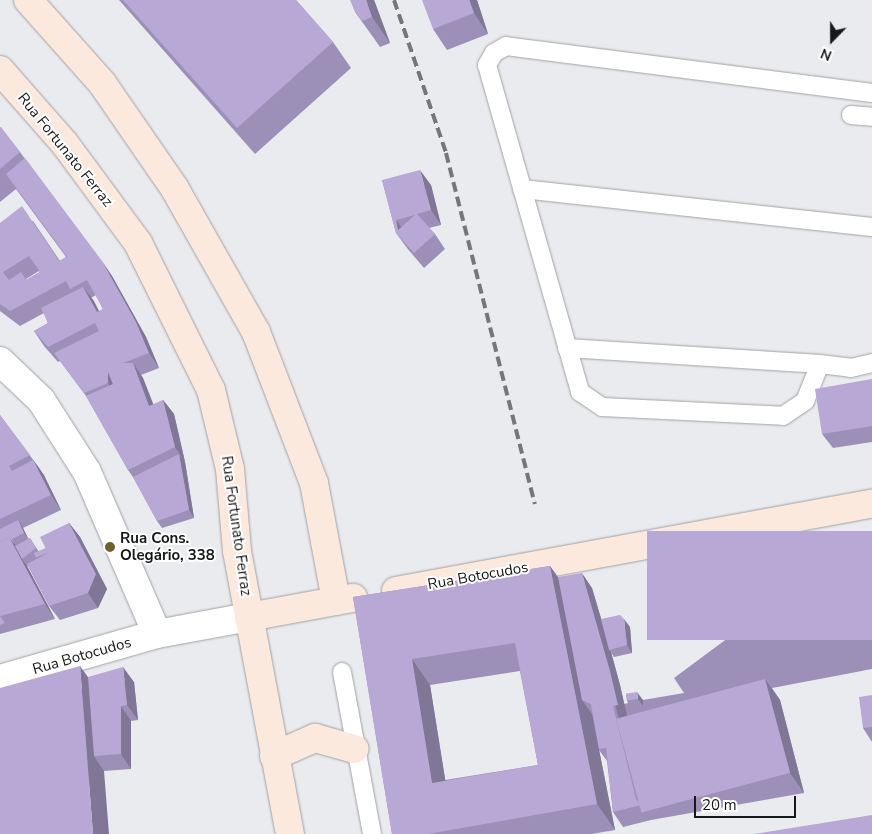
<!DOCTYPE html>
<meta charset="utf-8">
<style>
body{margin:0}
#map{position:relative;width:872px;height:834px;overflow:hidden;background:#eaebee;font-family:"Nunito Sans",sans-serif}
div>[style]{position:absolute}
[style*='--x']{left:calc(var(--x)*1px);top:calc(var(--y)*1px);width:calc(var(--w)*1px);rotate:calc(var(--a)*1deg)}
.roads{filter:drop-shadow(0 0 1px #a1a2a4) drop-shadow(0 0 1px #a1a2a4)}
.lane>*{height:18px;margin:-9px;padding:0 9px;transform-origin:9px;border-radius:9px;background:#fff}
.street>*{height:28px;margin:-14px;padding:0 14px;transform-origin:14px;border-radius:14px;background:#fff}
.secondary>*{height:28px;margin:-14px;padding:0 14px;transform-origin:14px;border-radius:14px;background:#fbe9dd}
.rail>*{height:4px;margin-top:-2px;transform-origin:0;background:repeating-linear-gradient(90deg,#757678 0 10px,transparent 0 15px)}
.wall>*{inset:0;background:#9d90b8}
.shaded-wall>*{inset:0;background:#807696}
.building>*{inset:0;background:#b7a8d6;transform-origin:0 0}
.dots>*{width:14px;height:14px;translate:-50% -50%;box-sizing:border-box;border:2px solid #fff;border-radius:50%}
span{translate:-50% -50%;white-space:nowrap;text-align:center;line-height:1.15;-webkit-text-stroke:4px #fff;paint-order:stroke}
.street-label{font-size:15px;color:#171818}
.poi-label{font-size:15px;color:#171818;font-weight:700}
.left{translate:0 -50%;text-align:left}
.north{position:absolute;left:807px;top:15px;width:50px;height:50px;-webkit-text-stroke:4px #fff;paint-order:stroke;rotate:202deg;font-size:14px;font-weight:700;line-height:20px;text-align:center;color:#171818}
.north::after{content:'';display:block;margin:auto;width:18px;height:22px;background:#171818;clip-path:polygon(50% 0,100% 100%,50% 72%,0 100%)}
.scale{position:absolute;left:694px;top:796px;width:102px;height:22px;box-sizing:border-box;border:2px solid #171818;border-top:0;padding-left:6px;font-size:15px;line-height:18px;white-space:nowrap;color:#171818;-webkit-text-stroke:4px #fff;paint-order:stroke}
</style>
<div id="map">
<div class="roads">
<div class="lane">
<i style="--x:872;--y:93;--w:369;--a:-172.7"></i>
<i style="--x:506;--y:46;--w:14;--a:150"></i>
<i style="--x:494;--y:53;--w:14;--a:120"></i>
<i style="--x:487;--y:65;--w:340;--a:74.1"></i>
<i style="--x:580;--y:392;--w:27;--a:34"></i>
<i style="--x:602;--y:407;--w:181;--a:2.8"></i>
<i style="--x:783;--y:416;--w:27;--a:-34"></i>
<i style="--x:805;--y:401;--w:40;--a:-68"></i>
<i style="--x:820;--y:364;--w:31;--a:7"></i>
<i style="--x:851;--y:368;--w:22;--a:-13"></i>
<i style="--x:851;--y:115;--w:21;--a:5"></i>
<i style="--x:522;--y:189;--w:352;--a:6.2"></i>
<i style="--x:567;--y:348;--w:254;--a:3.6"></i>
<i style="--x:342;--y:672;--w:165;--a:79.5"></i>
</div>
<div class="street">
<i style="--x:0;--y:361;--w:57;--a:43.6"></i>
<i style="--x:41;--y:400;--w:85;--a:57.4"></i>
<i style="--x:87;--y:472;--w:176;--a:66.6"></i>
<i style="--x:0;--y:679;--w:163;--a:-16"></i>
<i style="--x:157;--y:634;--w:94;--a:-10.5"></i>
</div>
<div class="secondary">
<i style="--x:28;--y:0;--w:111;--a:48.3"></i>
<i style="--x:102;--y:83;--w:129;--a:55.4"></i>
<i style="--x:175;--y:189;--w:164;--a:60.5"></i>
<i style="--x:256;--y:332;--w:162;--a:69"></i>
<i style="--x:314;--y:483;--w:120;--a:79.4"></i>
<i style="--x:0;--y:70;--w:98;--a:48.7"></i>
<i style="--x:65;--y:144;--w:123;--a:53.6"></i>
<i style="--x:138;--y:243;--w:164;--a:63.6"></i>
<i style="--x:211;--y:390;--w:81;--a:76.5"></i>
<i style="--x:230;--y:469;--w:82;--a:85.1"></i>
<i style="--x:237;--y:551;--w:288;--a:79.4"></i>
<i style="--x:396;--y:591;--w:484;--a:-10.4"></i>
<i style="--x:249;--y:617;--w:106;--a:-10.4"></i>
<i style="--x:274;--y:756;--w:45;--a:-23.7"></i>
<i style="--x:315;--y:738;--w:41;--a:15.4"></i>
</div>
</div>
<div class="rail">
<i style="--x:394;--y:0;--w:162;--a:71.2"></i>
<i style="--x:446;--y:153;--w:362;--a:75.8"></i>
</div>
<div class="wall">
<i style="clip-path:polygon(119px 0,296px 0,333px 42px,351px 68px,255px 154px)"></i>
<i style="clip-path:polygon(374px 0,390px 43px,380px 47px,373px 37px,355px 12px)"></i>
<i style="clip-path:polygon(477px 0,488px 34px,447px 50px,433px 29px)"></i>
<i style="clip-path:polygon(evenodd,0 127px,20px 152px,112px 276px,146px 337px,159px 368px,141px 375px,143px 378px,153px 405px,163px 400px,174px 414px,185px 462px,194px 518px,162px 528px,157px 521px,133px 477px,128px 470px,86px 396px,60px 361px,58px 362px,44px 346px,34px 331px,48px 323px,44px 313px,20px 326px,0 311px,0 223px,33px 221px,60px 261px,66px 257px,16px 189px,0 202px,0 127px,39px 271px,40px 272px,26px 280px,26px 279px,39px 271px,0 127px,96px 295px,103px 309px,99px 312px,91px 298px,96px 295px)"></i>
<i style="clip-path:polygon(382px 180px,431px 185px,441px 225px,429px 228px,435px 234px,445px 249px,424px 268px,407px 248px,396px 233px)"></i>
<i style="clip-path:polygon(872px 379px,872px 442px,833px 448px,822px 434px)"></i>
<i style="clip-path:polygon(0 415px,40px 469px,61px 510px,23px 528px,28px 539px,30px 538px,39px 552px,46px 548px,69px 523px,80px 537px,107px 589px,98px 608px,60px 620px,49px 606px,28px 566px,27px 566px,55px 619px,0 634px)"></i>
<i style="clip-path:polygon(evenodd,872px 531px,872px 669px,772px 688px,780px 700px,804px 793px,651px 820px,623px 827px,613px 812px,607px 761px,599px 750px,615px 830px,592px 834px,392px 834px,353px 597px,550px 566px,558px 577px,592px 588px,603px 625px,630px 627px,632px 653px,614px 657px,611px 652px,620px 685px,624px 704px,628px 703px,627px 701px,626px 694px,643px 700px,684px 693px,674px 678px,872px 531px,520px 671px,538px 765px,445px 780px,430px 685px,520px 671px)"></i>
<i style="clip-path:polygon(88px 677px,134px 682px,138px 720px,131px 721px,131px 769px,104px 771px,0 834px)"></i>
<i style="clip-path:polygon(872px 695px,872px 742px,863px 728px)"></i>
</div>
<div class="shaded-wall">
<i style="clip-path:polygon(366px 0,374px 0,390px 43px,372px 17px)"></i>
<i style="clip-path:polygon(469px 0,477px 0,488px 34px,474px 13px)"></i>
<i style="clip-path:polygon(420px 170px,431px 185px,441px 225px,431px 210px)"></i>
<i style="clip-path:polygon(396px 220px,406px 234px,398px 230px)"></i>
<i style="clip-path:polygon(102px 261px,112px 276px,146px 337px,159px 368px,149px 353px)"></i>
<i style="clip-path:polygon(83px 287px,94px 301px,107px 327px,97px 312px)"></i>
<i style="clip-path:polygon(133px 363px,143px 378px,160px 421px,149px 406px)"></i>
<i style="clip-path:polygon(108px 372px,118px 398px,108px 383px)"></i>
<i style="clip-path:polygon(163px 400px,174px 414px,185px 462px,175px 447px)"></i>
<i style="clip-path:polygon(179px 454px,185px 462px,194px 518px,189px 510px)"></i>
<i style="clip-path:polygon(33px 460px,44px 475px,61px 510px,51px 495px)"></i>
<i style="clip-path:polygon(18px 520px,23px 528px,29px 540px,24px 533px)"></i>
<i style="clip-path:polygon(69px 523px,80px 537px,107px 589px,98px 608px,88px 593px)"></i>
<i style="clip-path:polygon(9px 537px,17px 547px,22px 559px,27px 566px,55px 619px,45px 604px)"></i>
<i style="clip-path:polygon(550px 566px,568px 592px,582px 700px,592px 714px,615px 830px,597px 804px)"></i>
<i style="clip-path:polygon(582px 573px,592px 588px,610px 649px,609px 650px,611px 652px,620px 685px,646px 798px,639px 799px)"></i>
<i style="clip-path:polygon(624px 619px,630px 627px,632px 653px,627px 645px)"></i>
<i style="clip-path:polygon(412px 659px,430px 685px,450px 809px,432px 783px)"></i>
<i style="clip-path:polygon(80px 666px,98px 691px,94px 756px,104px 771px,109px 834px,93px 834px)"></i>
<i style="clip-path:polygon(123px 667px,134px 682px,138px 720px,127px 705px)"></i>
<i style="clip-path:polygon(765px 679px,780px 700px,804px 793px,790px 773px)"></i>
<i style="clip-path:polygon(637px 692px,643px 700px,643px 706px,638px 699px)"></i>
<i style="clip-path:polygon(121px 706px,131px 721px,131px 769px,121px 754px)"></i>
</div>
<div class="building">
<i style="clip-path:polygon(123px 0,296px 0,333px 42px,237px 128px)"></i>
<i style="clip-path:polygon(350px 0,366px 0,372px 17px,362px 21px,355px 12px)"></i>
<i style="clip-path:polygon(422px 0,469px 0,474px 13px,433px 29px)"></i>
<i style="clip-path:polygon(1px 127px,20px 152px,0 169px,0 128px)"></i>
<i style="clip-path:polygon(evenodd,25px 158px,102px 261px,136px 322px,149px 353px,123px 363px,133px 363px,149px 406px,163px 400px,175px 447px,128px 470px,86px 396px,113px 384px,108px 372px,108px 383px,84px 393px,54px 353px,99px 331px,95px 323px,48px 347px,34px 331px,48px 323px,41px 308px,83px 287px,97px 312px,103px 309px,87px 280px,70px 289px,66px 281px,10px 311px,0 304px,0 223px,22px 206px,59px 261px,67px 257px,6px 174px,25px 158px,29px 256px,40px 272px,26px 280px,21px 272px,9px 280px,3px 272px,29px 256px)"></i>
<i style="clip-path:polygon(evenodd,420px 170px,431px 210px,417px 214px,435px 234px,414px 253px,396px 233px,382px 180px,420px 170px,415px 215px,398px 230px,396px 220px,415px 215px)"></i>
<i style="clip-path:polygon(872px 379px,872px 426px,822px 434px,815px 389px)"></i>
<i style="clip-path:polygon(0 415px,30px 455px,9px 466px,12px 471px,33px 460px,51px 495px,0 519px)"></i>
<i style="clip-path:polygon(179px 454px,189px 510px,157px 521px,133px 477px)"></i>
<i style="clip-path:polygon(18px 520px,24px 533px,12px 539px,14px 544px,9px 537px,0 542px,0 529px)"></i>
<i style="clip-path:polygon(69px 523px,96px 574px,88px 593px,49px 606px,27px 564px,48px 553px,40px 537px)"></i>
<i style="left:872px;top:531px;width:109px;height:225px;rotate:90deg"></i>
<i style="clip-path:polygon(9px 537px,45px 604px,0 616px,0 542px)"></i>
<i style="clip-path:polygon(30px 538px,36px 548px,22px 559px,15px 546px)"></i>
<i style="left:46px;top:548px;width:5px;height:13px;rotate:68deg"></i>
<i style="clip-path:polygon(evenodd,550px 566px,597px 804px,428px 834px,392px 834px,353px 597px,550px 566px,515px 643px,538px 765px,432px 783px,412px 659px,515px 643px)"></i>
<i style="clip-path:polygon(582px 573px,610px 671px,618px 705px,613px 706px,636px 799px,641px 805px,613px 812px,606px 748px,599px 749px,591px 704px,582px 700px,558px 577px)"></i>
<i style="clip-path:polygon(620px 615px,624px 619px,627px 645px,609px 650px,601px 619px)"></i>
<i style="clip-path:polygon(0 616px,5px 623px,0 625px)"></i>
<i style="clip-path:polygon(80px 666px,93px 834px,0 834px,0 688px)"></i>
<i style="clip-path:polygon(123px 667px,127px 705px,121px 706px,121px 754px,94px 756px,88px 677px)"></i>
<i style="left:765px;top:679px;width:97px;height:154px;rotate:75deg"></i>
<i style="left:637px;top:692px;width:7px;height:11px;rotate:82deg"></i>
<i style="clip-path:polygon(872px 695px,872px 727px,863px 728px,859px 697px)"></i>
<i style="clip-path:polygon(872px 815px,872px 834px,754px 834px)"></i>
</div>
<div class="dots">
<i style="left:110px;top:547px;background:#70612f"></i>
</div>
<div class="street-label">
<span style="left:65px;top:150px;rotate:51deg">Rua Fortunato Ferraz</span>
<span style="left:236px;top:526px;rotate:82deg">Rua Fortunato Ferraz</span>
<span style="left:478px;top:576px;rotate:-10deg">Rua Botocudos</span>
<span style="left:82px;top:656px;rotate:-16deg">Rua Botocudos</span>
</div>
<div class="poi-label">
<span class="left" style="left:120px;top:547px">Rua Cons.<br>Olegário, 338</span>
</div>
<div class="north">N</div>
<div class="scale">20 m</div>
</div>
